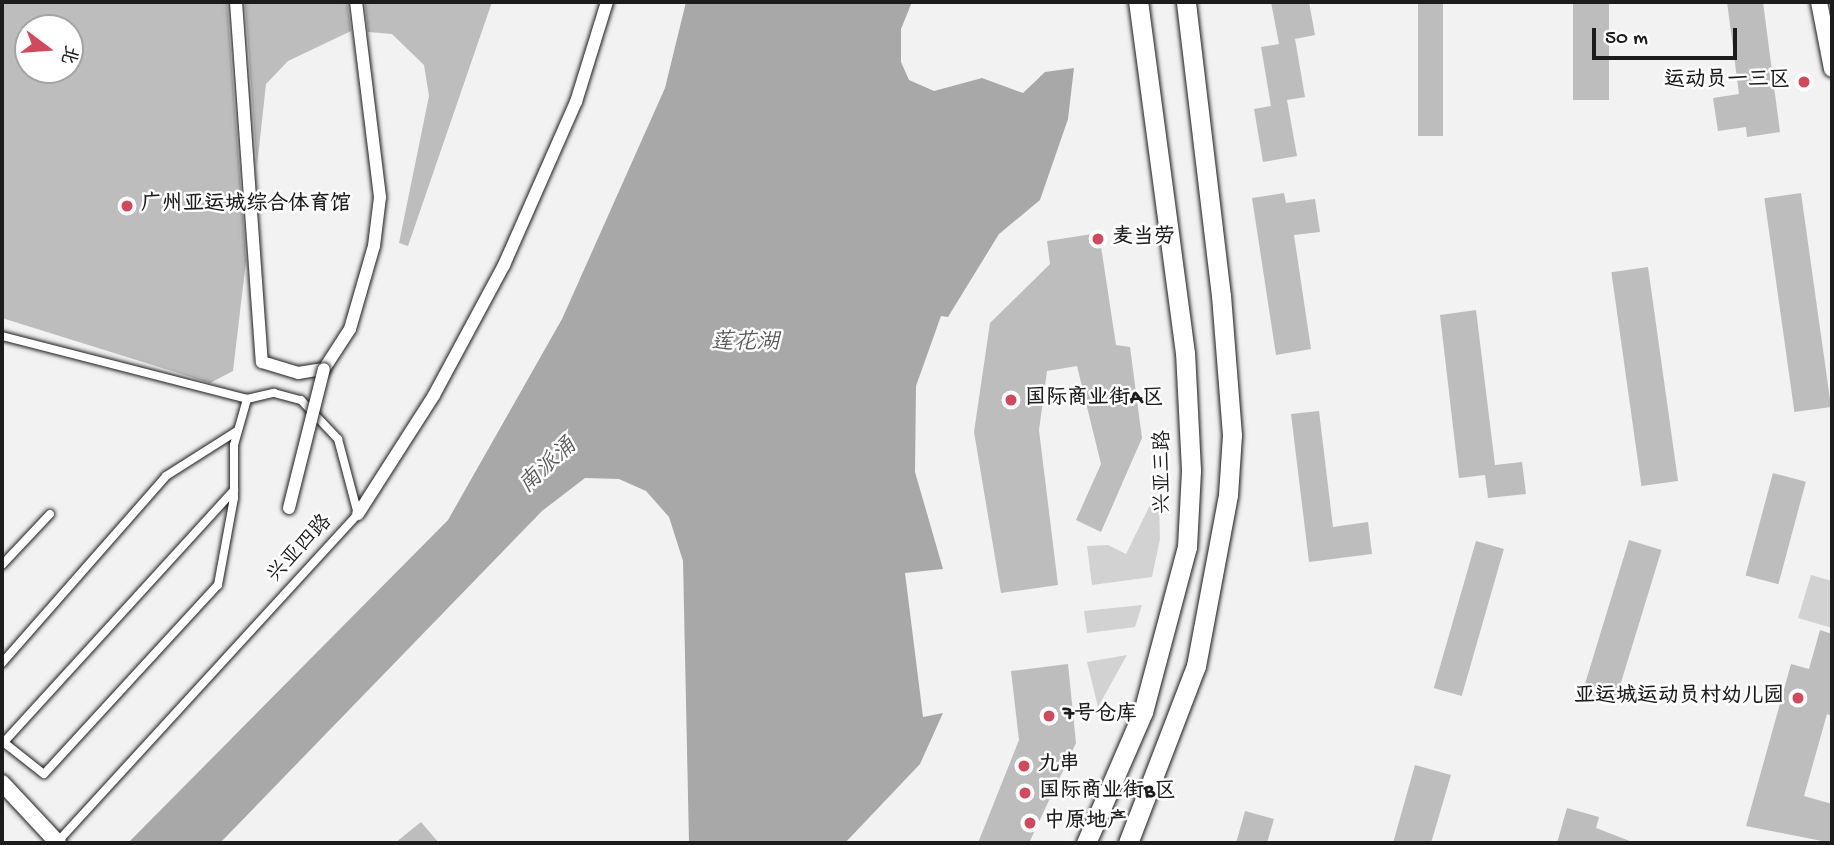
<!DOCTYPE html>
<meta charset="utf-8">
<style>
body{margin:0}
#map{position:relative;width:1834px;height:845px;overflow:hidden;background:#f2f2f2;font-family:"Gochi Hand","LXGW WenKai TC",sans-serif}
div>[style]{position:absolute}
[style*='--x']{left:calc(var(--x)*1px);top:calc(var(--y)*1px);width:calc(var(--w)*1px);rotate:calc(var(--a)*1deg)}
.green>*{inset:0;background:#d2d2d2}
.water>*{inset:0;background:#a8a8a8}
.building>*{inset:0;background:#bdbdbd;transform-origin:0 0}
.roads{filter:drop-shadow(0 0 2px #1c1c1c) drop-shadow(0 0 2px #1c1c1c)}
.service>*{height:8px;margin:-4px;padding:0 4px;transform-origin:4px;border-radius:4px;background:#fff}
.pedestrian>*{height:12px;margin:-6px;padding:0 6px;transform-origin:6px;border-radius:6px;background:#fff}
.minor>*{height:16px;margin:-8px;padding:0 8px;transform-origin:8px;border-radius:8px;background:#fff}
.tertiary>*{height:19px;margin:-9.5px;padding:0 9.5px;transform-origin:9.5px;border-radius:9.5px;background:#fff}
.bridges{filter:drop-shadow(0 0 2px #1c1c1c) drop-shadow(0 0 2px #1c1c1c)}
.pedestrian-bridge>*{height:12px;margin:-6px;padding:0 6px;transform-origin:6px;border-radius:6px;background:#fff}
.dots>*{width:19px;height:19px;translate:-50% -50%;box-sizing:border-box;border:4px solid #fff;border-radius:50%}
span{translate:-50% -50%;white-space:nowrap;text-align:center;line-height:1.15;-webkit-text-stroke:5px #fff;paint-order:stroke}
.poi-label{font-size:21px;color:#1c1c1c;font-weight:700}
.right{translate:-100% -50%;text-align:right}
.left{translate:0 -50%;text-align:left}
.street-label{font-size:21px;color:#1c1c1c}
.water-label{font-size:23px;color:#5b5b5b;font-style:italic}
.frame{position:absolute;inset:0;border:4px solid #1c1c1c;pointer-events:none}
.north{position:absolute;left:14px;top:14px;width:70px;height:70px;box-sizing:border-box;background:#fff;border:2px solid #a4a4a4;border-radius:50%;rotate:106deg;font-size:19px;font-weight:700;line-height:28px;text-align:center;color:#1c1c1c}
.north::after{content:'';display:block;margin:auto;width:24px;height:32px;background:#d1495b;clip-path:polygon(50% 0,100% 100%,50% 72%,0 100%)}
.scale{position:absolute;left:1592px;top:28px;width:145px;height:32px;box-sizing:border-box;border:4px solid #1c1c1c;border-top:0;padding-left:9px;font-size:21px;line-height:24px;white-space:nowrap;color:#1c1c1c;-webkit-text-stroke:5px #fff;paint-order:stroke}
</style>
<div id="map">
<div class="green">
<i style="clip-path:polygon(1150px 505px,1159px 505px,1160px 539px,1152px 577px,1092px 585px,1087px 546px,1108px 545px,1126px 554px)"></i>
<i style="clip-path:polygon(1811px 575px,1832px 581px,1832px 628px,1798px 618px)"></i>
<i style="clip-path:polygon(1142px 605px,1135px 627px,1087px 633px,1084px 611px)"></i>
<i style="clip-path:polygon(1127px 655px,1098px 707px,1087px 662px)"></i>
</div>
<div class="water">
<i style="clip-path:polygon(686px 2px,912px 2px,901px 29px,901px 62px,909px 80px,934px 91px,982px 78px,1023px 93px,1045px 72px,1074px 68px,1068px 119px,1040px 200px,999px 234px,948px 317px,941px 316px,916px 386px,915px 472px,943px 569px,905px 573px,923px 717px,943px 713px,920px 764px,845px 843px,689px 843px,683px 561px,669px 517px,646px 491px,619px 479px,585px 478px,542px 511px,220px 843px,128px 843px,448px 520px,562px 319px,665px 88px)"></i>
</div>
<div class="building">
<i style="clip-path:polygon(evenodd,2px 2px,227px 2px,246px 261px,233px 371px,210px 383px,2px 318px,2px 2px,28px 28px,70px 28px,70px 70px,28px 70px,28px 28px)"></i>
<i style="clip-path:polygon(245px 2px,347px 2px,351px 31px,288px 61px,266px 84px,257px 166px)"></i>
<i style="clip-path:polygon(365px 2px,492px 2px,408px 246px,399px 243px,429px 96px,424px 65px,392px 34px,368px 32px)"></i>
<i style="clip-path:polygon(1271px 2px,1309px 2px,1315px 35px,1295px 39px,1305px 97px,1287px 100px,1297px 156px,1263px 162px,1254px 109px,1271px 106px,1261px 47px,1279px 44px)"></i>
<i style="left:1418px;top:2px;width:25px;height:134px"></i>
<i style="left:1573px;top:2px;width:36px;height:98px"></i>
<i style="clip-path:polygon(1727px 2px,1763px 2px,1780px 132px,1747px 137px,1746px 127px,1718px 131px,1713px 98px,1739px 94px)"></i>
<i style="clip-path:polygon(1284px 193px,1286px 203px,1315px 199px,1320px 232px,1294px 235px,1311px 349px,1276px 355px,1252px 198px)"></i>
<i style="left:1801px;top:193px;width:216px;height:37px;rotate:82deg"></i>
<i style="clip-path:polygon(1099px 233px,1116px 345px,1130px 347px,1142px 438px,1101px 532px,1076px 520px,1101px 464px,1077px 366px,1047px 371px,1039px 430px,1058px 585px,1001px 593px,974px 432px,990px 323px,1050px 264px,1047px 241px)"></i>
<i style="left:1648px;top:267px;width:216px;height:37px;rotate:82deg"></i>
<i style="clip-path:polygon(1476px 310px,1495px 465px,1522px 462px,1526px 494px,1488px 498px,1485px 475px,1459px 478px,1440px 315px)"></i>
<i style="clip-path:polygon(1319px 411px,1333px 527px,1368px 522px,1372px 554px,1309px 562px,1291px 414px)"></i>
<i style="left:1773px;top:473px;width:34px;height:106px;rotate:15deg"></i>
<i style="left:1629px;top:540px;width:34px;height:159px;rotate:17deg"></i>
<i style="left:1476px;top:541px;width:29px;height:153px;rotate:16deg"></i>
<i style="clip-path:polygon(1820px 630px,1832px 634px,1832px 716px,1827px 714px,1804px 796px,1832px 804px,1832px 843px,1746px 826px,1791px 664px,1809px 669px)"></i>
<i style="clip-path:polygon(1068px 664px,1076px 743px,1029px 843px,978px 843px,1019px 740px,1011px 671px)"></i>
<i style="clip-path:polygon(1415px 765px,1451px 775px,1431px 843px,1393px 843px)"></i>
<i style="clip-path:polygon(1567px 808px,1599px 817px,1596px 828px,1635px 843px,1557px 843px)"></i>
<i style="clip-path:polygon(1245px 811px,1274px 819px,1267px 843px,1236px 843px)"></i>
<i style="clip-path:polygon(421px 822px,439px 843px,395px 843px)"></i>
</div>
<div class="roads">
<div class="service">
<i style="--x:2;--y:336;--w:253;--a:14.4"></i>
<i style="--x:247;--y:399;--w:28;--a:-13"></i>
<i style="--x:274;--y:393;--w:28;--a:15"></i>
<i style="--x:301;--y:400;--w:54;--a:46.5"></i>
<i style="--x:338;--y:439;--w:78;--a:75.1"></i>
<i style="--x:358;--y:514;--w:445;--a:132.5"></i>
<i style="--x:2;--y:565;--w:70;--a:-46.7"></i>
<i style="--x:2;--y:663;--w:249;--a:-48.7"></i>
<i style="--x:166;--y:476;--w:84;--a:-32.4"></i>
<i style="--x:2;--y:741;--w:53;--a:38.2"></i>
<i style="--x:44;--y:774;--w:257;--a:-47.4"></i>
<i style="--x:218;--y:585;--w:88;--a:-79.6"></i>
<i style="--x:234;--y:498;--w:53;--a:-90"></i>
<i style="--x:234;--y:445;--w:48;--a:-74.2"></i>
<i style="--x:4;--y:742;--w:341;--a:-47.6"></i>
</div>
<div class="pedestrian">
<i style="--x:236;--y:2;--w:361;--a:85.9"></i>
<i style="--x:262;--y:362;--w:38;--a:17"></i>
<i style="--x:298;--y:373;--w:26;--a:-9"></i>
<i style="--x:324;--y:369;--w:48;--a:-57"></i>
<i style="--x:350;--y:329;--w:86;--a:-73.9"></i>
<i style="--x:374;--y:246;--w:49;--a:-83"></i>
<i style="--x:380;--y:197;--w:196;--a:-97"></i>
<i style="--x:358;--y:514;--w:141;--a:-57.4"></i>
<i style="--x:434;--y:395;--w:148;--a:-61.7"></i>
<i style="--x:504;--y:265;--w:178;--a:-66.2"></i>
<i style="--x:576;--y:102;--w:105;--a:-72.8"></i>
</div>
<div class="minor">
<i style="--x:1819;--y:2;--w:68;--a:79"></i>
<i style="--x:2;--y:783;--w:82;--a:47"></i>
</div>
<div class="tertiary">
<i style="--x:1086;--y:843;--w:143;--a:-66.5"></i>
<i style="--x:1143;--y:712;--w:171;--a:-75.1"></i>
<i style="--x:1187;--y:547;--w:77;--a:-87"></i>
<i style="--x:1191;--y:470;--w:117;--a:-92.9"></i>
<i style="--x:1185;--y:353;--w:354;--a:-97.6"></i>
<i style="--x:1128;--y:843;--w:190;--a:-69"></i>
<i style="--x:1196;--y:666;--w:174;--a:-79.4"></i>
<i style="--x:1228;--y:495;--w:60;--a:-86.2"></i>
<i style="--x:1232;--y:435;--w:139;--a:-94.5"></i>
<i style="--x:1221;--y:296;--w:296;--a:-96.8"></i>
</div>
</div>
<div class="bridges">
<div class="pedestrian-bridge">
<i style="--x:289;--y:508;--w:143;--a:-75.9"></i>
</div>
</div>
<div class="dots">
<i style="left:1804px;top:82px;background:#d1495b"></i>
<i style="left:127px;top:206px;background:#d1495b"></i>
<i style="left:1098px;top:239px;background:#d1495b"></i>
<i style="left:1011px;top:400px;background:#d1495b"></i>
<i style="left:1798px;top:698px;background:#d1495b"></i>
<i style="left:1049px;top:716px;background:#d1495b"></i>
<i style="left:1024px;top:766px;background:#d1495b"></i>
<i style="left:1025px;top:793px;background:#d1495b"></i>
<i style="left:1030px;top:823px;background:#d1495b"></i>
</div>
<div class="poi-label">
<span class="right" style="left:1790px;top:82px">运动员一三区</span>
<span class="left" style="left:141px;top:206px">广州亚运城综合体育馆</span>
<span class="left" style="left:1112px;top:239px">麦当劳</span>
<span class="left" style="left:1025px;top:400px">国际商业街A区</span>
<span class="right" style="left:1784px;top:698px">亚运城运动员村幼儿园</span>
<span class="left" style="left:1063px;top:716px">7号仓库</span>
<span class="left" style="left:1038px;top:766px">九串</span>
<span class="left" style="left:1039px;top:793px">国际商业街B区</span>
<span class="left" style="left:1044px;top:823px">中原地产</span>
</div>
<div class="street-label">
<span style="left:1165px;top:472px;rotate:-90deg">兴亚三路</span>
<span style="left:301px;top:550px;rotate:-47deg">兴亚四路</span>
</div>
<div class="water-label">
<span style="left:745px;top:344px">莲花湖</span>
<span style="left:549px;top:467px;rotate:-43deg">南派涌</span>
</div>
<div class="frame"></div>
<div class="north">北</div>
<div class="scale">50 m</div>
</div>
